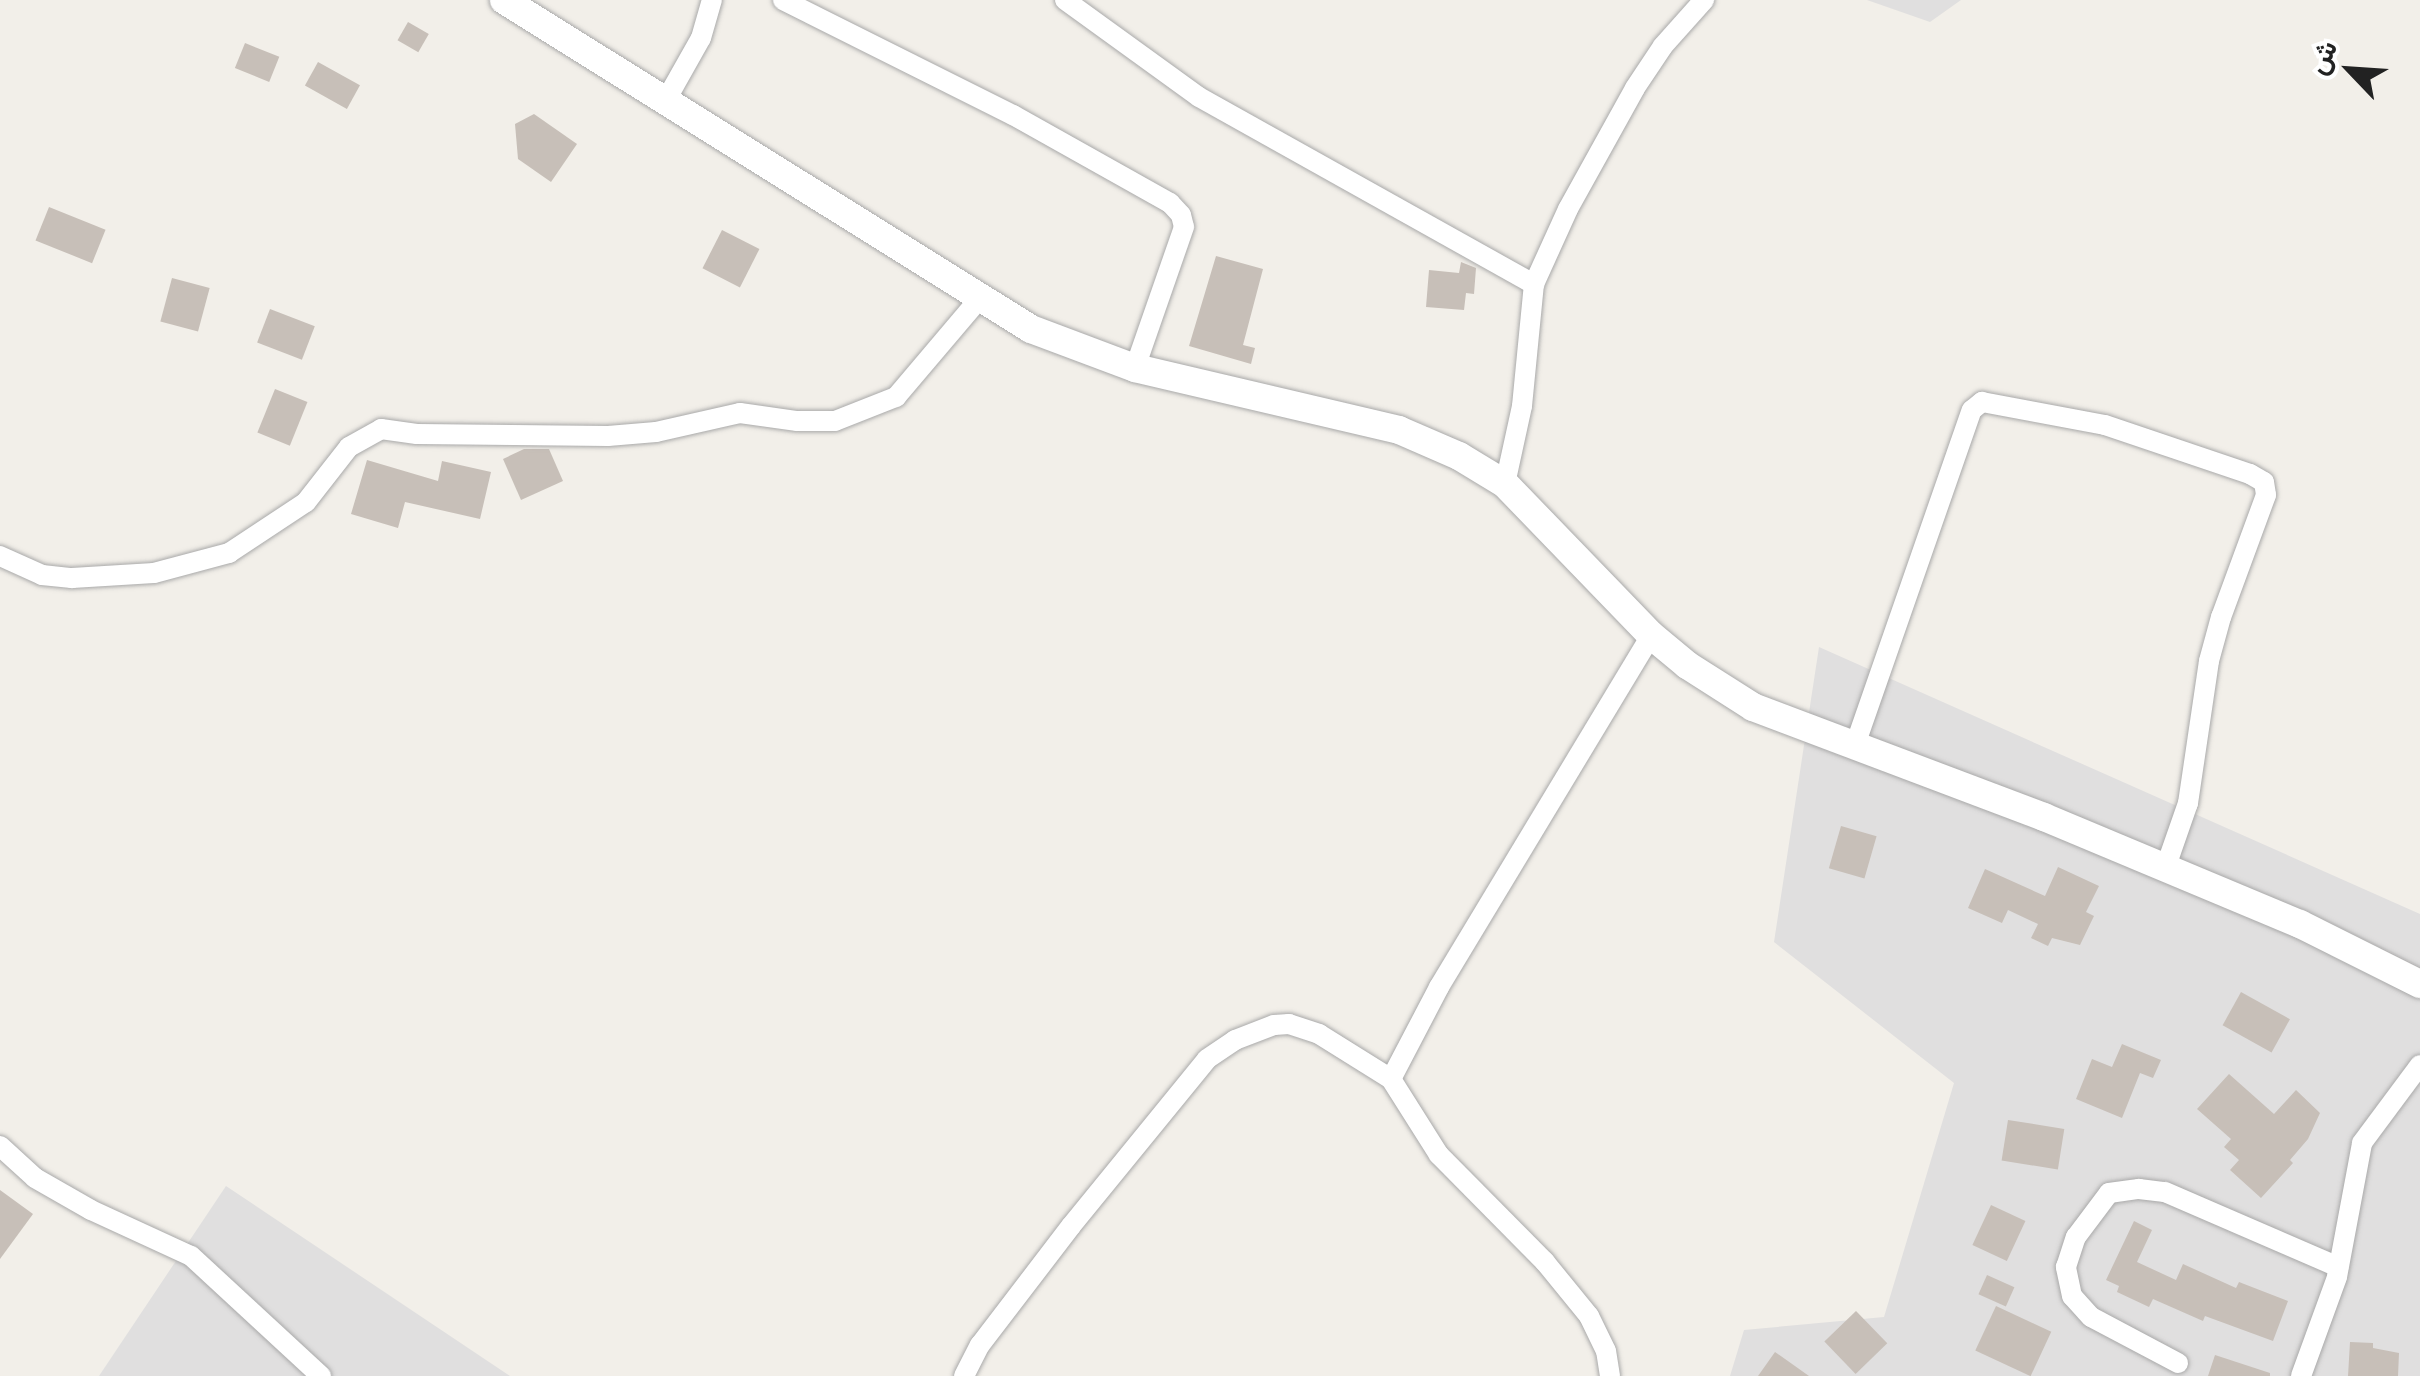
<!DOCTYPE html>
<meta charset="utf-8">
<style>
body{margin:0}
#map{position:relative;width:2420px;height:1376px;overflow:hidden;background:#f2efe9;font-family:"Work Sans",Vazirmatn,sans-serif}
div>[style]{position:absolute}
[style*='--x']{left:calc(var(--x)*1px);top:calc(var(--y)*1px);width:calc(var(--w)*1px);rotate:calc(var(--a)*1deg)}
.residential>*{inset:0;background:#e0dfdf}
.building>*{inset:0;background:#c7bfb8;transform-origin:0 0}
.roads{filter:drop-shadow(0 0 2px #a9a9a9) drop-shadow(0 0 2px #a9a9a9)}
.minor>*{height:20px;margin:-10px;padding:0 10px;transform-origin:10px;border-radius:10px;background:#fff}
.tertiary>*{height:28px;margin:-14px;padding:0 14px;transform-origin:14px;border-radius:14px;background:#fff}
span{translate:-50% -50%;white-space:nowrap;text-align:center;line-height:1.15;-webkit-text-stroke:10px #fff;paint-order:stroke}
.north{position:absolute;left:2300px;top:20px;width:100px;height:100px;-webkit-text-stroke:8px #fff;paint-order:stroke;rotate:295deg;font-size:28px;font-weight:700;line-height:40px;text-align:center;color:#222}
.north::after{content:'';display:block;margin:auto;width:35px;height:45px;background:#222;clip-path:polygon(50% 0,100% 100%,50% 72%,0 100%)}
</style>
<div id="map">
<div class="residential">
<i style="clip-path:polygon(1867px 0,1961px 0,1930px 22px)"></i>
<i style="clip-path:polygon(1819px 647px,2420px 914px,2420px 1376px,1730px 1376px,1744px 1330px,1884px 1317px,1954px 1083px,1774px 942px)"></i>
<i style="clip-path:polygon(226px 1186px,510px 1376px,99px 1376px)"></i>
</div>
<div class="building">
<i style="left:408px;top:22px;width:24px;height:21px;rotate:30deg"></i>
<i style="left:245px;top:43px;width:37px;height:27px;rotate:22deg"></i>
<i style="left:318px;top:62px;width:48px;height:27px;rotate:29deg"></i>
<i style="clip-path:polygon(534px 114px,577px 144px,551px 182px,518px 159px,515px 124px)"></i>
<i style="left:49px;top:207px;width:61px;height:36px;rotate:22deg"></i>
<i style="left:722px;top:230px;width:42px;height:43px;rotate:27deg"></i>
<i style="clip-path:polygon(1216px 256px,1263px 269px,1243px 345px,1255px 348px,1251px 364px,1189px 346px)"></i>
<i style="clip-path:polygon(1461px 262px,1476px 268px,1474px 294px,1466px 293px,1464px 310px,1426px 307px,1429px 270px,1459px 273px)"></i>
<i style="left:172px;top:278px;width:39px;height:45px;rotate:15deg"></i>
<i style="left:270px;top:309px;width:48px;height:36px;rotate:21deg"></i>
<i style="left:275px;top:389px;width:35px;height:47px;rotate:22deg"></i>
<i style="clip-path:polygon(524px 449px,549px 449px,563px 481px,521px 500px,503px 459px)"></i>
<i style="clip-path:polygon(367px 460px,438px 481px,442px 461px,491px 472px,480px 519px,405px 502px,398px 528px,351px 514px)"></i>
<i style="left:1841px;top:826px;width:37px;height:44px;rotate:16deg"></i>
<i style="clip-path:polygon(2058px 867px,2099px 886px,2086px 912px,2094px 916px,2080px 945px,2052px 938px,2048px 946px,2031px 938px,2038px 924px,2008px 910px,2002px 923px,1968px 908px,1985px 869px,2045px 896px)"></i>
<i style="left:2241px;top:992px;width:56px;height:38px;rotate:29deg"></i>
<i style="clip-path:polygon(2122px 1044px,2161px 1060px,2153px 1078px,2140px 1073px,2122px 1118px,2076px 1099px,2092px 1059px,2112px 1067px)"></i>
<i style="clip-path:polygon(2229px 1074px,2274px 1114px,2296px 1090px,2320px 1113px,2308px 1139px,2290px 1160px,2293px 1163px,2261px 1198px,2230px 1170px,2239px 1160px,2224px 1147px,2231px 1139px,2197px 1109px)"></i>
<i style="left:2008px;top:1120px;width:57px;height:41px;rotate:9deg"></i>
<i style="clip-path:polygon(0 1190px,33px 1214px,0 1259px)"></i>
<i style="left:1991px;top:1205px;width:38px;height:44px;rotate:25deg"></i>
<i style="clip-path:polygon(2134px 1221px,2152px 1230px,2137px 1262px,2176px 1280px,2183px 1264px,2236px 1288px,2239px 1282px,2288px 1301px,2273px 1341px,2205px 1316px,2203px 1321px,2153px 1299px,2149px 1307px,2117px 1292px,2119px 1286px,2106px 1280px)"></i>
<i style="left:1987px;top:1275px;width:30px;height:21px;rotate:24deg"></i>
<i style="left:1996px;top:1306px;width:61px;height:49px;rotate:25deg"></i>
<i style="left:1856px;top:1311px;width:45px;height:44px;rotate:46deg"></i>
<i style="clip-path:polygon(2350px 1342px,2373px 1343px,2373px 1348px,2399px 1353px,2398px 1376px,2348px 1376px)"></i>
<i style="clip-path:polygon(1775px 1352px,1809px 1376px,1758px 1376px)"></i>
<i style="clip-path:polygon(2215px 1355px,2270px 1373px,2270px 1376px,2208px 1376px)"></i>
</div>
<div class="roads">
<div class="minor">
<i style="--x:783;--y:0;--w:257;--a:26.6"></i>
<i style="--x:1013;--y:115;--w:180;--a:29.3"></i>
<i style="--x:1170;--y:203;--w:16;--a:47"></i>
<i style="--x:1181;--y:215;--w:12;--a:76"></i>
<i style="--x:1184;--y:227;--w:149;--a:109.2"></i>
<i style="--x:1065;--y:0;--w:165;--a:35.9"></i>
<i style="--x:1199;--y:97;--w:384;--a:29.2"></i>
<i style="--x:666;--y:100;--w:71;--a:-60.6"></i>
<i style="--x:701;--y:38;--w:40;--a:-74"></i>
<i style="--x:1505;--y:484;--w:80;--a:-77.7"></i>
<i style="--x:1522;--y:406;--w:123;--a:-84.4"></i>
<i style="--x:1534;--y:284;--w:82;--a:-65.6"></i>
<i style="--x:1568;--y:209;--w:138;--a:-61"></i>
<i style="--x:1635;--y:88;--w:50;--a:-56.3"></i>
<i style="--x:1663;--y:46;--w:62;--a:-48.3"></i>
<i style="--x:0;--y:556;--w:46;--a:24.3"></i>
<i style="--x:42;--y:575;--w:30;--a:6"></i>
<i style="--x:72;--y:578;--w:82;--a:-3.5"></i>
<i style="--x:154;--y:573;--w:78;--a:-14.9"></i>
<i style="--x:229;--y:553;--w:92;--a:-33.5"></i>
<i style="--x:306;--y:502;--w:70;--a:-52"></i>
<i style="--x:349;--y:447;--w:37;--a:-29"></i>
<i style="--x:381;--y:429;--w:36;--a:8"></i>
<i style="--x:417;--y:434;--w:191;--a:0.6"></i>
<i style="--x:608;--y:436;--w:48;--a:-4.8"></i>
<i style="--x:656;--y:432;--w:86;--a:-12.7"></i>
<i style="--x:740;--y:413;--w:58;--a:8"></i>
<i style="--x:797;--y:421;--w:38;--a:0"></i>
<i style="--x:835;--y:421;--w:66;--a:-21.5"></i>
<i style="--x:896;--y:397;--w:128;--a:-49.7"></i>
<i style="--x:1854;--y:748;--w:358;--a:-70.8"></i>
<i style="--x:1972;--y:410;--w:13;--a:-39"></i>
<i style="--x:1982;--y:402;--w:125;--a:10.6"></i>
<i style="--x:2105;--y:425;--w:153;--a:18.7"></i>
<i style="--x:2250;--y:474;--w:16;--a:30"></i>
<i style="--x:2264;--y:482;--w:13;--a:81"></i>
<i style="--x:2266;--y:495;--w:130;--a:110.2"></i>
<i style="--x:2221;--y:617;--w:46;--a:105.3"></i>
<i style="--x:2209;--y:661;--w:144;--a:98.4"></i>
<i style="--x:2188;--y:803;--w:70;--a:109.2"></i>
<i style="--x:0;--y:1146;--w:47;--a:42.4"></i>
<i style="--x:35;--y:1178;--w:64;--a:29.7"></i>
<i style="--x:91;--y:1210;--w:110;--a:24.7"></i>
<i style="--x:191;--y:1256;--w:177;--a:42.7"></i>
<i style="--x:2178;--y:1363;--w:98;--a:-152.1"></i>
<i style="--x:2091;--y:1317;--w:28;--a:-132"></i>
<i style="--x:2072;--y:1296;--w:30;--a:-102"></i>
<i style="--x:2066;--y:1267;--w:32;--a:-72"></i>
<i style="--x:2076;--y:1237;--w:55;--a:-53.1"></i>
<i style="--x:2109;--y:1193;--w:30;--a:-8"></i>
<i style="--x:2139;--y:1189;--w:26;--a:7"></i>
<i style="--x:2165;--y:1192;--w:189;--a:23.4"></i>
<i style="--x:964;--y:1376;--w:35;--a:-63"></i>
<i style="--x:980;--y:1345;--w:150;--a:-52.6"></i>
<i style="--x:1071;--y:1226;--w:215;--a:-50.8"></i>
<i style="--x:1207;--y:1059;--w:34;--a:-34"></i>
<i style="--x:1235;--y:1040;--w:42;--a:-21"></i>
<i style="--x:1274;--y:1025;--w:15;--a:-4"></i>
<i style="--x:1289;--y:1024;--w:32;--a:18"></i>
<i style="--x:1319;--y:1034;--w:85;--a:32"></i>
<i style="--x:1610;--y:1376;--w:25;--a:-99"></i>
<i style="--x:1606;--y:1351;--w:39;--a:-116"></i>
<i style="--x:1589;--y:1316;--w:70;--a:-129.2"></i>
<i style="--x:1545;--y:1262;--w:151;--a:-134.7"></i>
<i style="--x:1439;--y:1155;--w:90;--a:-122.3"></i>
<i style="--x:1391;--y:1079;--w:104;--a:-62.4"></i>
<i style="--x:1439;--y:987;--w:411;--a:-58.9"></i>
<i style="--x:2301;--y:1376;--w:105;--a:-70"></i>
<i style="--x:2337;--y:1277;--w:136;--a:-79.4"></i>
<i style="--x:2362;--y:1143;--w:97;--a:-53.4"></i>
</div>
<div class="tertiary">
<i style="--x:504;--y:0;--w:621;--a:31.98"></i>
<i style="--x:1031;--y:329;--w:111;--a:20.6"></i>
<i style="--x:1135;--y:368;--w:271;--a:13.2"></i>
<i style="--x:1399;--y:430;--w:65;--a:23.4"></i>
<i style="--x:1459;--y:456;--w:54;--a:31.3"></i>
<i style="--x:1505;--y:484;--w:210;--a:46"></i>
<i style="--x:1651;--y:635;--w:47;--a:39.8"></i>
<i style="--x:1687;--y:665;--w:78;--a:32.5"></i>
<i style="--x:1753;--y:707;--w:311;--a:20.7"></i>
<i style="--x:2044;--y:817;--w:277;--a:22.7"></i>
<i style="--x:2300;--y:924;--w:134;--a:26.6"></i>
</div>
</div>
<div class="north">ش</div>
</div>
